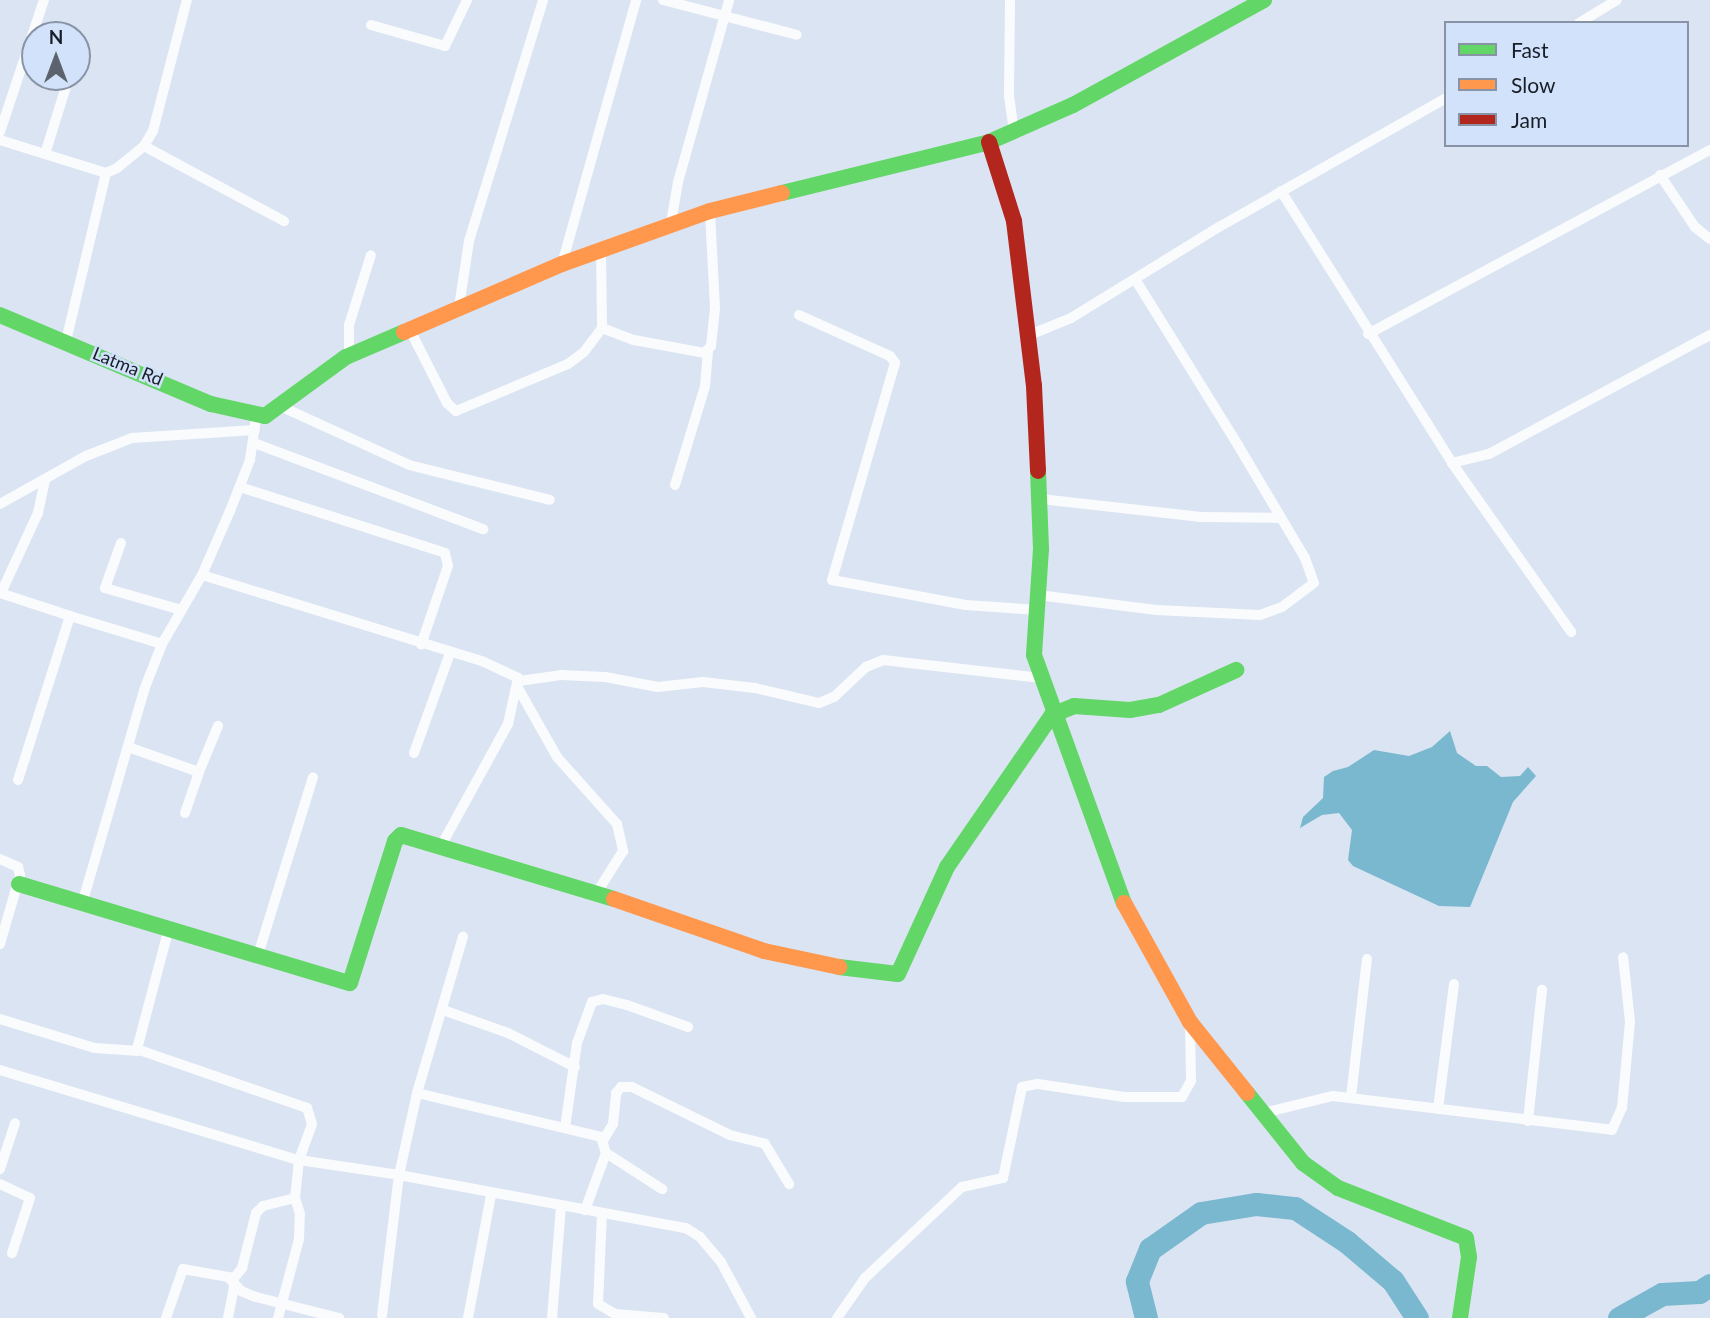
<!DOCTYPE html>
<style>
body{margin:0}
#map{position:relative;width:1710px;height:1318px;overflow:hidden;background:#dbe4f2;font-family:Lato,sans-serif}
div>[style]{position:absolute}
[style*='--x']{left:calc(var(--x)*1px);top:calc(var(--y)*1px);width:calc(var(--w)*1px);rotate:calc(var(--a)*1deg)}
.water>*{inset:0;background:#7ab8cf}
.river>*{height:23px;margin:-11.5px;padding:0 11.5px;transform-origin:11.5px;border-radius:11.5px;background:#7ab8cf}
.street>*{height:10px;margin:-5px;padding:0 5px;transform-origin:5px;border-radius:5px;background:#fafbfd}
.fast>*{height:16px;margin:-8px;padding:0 8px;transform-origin:8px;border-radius:8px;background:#63d668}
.slow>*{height:16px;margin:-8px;padding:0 8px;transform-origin:8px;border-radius:8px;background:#ff974d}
.jam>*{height:16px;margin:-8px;padding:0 8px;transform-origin:8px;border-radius:8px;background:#b3261e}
span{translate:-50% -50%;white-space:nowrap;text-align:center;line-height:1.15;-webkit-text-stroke:5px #d2e2fb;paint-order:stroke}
.street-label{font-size:18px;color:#181e27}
.legend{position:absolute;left:1444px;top:21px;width:245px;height:126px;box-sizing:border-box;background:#d2e2fb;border:2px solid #8894a6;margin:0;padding:9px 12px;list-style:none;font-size:21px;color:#181e27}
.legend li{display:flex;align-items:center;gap:14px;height:35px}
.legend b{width:35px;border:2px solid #8894a6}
.north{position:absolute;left:21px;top:21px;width:70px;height:70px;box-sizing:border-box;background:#d2e2fb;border:2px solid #8894a6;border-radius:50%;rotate:0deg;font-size:19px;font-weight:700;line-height:28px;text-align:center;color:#181e27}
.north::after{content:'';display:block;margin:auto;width:24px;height:32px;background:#5c636e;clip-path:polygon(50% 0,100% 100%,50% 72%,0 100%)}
</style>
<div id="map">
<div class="water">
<i style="clip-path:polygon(1450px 731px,1457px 753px,1476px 766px,1487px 766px,1501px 777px,1520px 776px,1528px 767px,1536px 776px,1513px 802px,1470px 907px,1439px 906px,1353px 866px,1348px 860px,1352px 830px,1339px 813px,1322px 815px,1300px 828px,1303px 817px,1323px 798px,1324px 777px,1333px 771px,1348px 767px,1374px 750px,1409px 756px,1432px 747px)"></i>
</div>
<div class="river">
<i style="--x:1146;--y:1318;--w:38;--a:-104"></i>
<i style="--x:1137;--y:1281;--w:35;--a:-68"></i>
<i style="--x:1150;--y:1249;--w:62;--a:-35.2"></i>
<i style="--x:1201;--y:1213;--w:56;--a:-9.3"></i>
<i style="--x:1256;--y:1204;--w:39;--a:6"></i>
<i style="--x:1295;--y:1208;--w:62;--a:33.2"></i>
<i style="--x:1347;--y:1242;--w:60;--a:40.3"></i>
<i style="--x:1393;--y:1281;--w:44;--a:57"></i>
<i style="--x:1619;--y:1318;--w:49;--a:-29.2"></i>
<i style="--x:1662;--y:1294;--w:37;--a:-3"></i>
<i style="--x:1699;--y:1292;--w:13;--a:-32"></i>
</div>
<div class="street">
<i style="--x:663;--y:0;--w:138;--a:14.6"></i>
<i style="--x:1010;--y:0;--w:96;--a:90.6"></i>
<i style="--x:1009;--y:96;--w:36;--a:82"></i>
<i style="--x:1579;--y:23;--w:44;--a:-31.2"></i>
<i style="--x:371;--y:25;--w:77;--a:15.8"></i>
<i style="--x:445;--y:46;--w:51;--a:-64.4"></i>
<i style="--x:77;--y:52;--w:6;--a:-72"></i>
<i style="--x:0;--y:132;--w:139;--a:-71.6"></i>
<i style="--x:0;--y:140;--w:111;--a:17.3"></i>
<i style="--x:106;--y:173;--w:12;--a:-24"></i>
<i style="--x:117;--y:168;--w:35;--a:-39"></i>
<i style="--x:144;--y:146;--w:17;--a:-59"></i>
<i style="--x:153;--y:131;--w:135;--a:-75.5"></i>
<i style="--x:144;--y:146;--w:159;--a:28.2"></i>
<i style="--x:45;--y:154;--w:81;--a:-72.7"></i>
<i style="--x:1660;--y:175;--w:63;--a:56.1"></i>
<i style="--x:1695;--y:227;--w:19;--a:39"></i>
<i style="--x:1281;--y:191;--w:321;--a:57.8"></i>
<i style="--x:1452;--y:463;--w:38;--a:-14"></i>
<i style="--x:1489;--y:454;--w:251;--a:-28.3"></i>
<i style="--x:671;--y:223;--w:42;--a:-80.3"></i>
<i style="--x:678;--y:182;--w:189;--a:-74.3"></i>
<i style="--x:601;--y:248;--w:80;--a:89.3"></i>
<i style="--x:602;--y:328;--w:34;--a:21"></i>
<i style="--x:634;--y:340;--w:71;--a:10.5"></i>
<i style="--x:704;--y:353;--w:10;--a:-45"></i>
<i style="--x:711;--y:346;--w:38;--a:-84"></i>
<i style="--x:715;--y:308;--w:97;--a:-93"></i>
<i style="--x:562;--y:264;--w:274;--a:-74.3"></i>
<i style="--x:459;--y:307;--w:67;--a:-81.4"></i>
<i style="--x:469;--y:241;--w:252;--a:-72.9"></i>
<i style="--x:799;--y:315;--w:100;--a:24.3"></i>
<i style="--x:890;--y:356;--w:9;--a:54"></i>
<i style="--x:895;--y:363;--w:226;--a:106.2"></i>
<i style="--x:832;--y:580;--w:136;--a:10.6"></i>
<i style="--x:966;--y:605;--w:71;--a:4"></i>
<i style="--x:410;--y:330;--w:82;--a:63.1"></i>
<i style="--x:447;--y:403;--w:12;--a:42"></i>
<i style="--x:456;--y:411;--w:121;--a:-22.8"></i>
<i style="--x:568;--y:364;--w:20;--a:-37"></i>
<i style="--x:584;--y:352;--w:30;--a:-53"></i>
<i style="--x:1368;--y:334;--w:388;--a:-28.3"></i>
<i style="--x:1027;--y:336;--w:48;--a:-22.2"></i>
<i style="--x:1071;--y:318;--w:174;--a:-31.6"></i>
<i style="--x:1219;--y:227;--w:261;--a:-29.6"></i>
<i style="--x:66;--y:341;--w:173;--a:-76.6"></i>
<i style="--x:349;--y:356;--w:31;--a:-90"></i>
<i style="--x:349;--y:325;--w:73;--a:-72.6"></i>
<i style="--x:282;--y:407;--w:140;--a:24.5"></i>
<i style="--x:409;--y:465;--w:145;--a:13.9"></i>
<i style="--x:254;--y:443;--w:245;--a:20.6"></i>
<i style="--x:1452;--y:463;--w:207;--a:54.8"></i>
<i style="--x:675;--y:485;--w:103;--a:-73.1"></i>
<i style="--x:705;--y:386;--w:35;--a:-85"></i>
<i style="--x:240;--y:487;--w:215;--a:17.8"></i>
<i style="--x:445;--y:553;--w:13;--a:77"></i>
<i style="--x:448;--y:566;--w:83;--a:108.9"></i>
<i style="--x:1041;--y:499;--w:161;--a:6.4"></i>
<i style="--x:1201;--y:517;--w:80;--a:0.7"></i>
<i style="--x:0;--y:504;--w:98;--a:-29.2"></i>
<i style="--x:86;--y:456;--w:49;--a:-21.4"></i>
<i style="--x:132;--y:438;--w:123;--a:-3.7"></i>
<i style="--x:121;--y:543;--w:48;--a:109.6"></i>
<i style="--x:105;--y:588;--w:79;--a:16.1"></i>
<i style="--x:202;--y:575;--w:295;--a:17.1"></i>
<i style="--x:484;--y:662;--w:38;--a:25"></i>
<i style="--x:518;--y:678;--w:47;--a:102.3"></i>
<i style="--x:508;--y:724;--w:139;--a:118.8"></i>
<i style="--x:0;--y:593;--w:74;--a:18.2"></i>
<i style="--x:1;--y:593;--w:88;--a:-65.2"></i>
<i style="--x:38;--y:513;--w:35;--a:-78"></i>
<i style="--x:1038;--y:595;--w:119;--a:7.2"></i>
<i style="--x:1156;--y:610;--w:104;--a:2.8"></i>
<i style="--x:1260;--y:615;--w:23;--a:-20"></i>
<i style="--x:1282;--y:607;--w:40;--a:-37"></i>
<i style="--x:1314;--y:583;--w:27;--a:-110"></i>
<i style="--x:1305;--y:558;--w:131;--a:-120.7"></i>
<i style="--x:1238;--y:445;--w:195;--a:-121.8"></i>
<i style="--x:519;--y:681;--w:42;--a:-8.1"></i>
<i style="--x:561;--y:675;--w:44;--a:2.6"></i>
<i style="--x:605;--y:677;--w:54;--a:10.7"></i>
<i style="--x:658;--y:687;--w:45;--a:-6.3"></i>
<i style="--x:703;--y:682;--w:52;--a:6.6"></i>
<i style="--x:755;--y:688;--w:66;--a:13.2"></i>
<i style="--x:819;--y:703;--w:16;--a:-22"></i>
<i style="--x:834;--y:697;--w:44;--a:-43.2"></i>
<i style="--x:866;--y:667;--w:18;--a:-22"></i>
<i style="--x:883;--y:660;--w:158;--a:6.5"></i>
<i style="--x:518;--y:688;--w:79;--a:60.5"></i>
<i style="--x:557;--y:757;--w:90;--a:48.2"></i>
<i style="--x:617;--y:824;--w:28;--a:77"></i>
<i style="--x:623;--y:851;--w:51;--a:122.1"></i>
<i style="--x:128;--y:747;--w:75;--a:19.4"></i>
<i style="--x:199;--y:772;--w:50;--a:-67.6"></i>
<i style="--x:414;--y:753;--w:106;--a:-70.2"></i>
<i style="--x:18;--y:780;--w:172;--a:-72.4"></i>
<i style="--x:70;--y:616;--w:96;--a:16.9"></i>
<i style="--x:185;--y:813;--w:43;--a:-71.1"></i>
<i style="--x:0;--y:859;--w:20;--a:24"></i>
<i style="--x:18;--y:867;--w:8;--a:76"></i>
<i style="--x:20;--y:875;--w:72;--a:106.2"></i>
<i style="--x:82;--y:904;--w:223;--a:-73.8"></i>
<i style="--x:144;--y:690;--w:49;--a:-68.6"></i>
<i style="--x:162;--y:644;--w:80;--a:-59.9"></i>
<i style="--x:202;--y:575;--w:70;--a:-66.4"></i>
<i style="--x:230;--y:511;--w:55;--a:-68.6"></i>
<i style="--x:250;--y:460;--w:42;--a:-81.9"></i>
<i style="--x:258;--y:955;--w:186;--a:-72.8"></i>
<i style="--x:443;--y:1010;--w:69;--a:19.5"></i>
<i style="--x:508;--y:1033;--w:75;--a:26.9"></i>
<i style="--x:0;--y:1019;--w:99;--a:17"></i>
<i style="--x:95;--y:1048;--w:43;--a:4"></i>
<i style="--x:0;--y:1070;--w:312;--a:16.8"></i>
<i style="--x:299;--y:1160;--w:38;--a:-70"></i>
<i style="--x:312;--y:1124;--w:17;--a:-107"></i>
<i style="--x:307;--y:1108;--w:180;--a:-160.9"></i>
<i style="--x:137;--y:1049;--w:121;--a:-75.2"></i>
<i style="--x:417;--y:1093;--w:189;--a:13.4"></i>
<i style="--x:601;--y:1137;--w:17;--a:73"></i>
<i style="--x:606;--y:1153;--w:61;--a:110.2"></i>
<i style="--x:1351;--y:1097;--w:139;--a:-83.4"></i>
<i style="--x:1438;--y:1109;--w:126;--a:-82.7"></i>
<i style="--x:1263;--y:1113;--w:72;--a:-13.7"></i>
<i style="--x:1333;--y:1096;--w:281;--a:6.9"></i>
<i style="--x:1612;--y:1130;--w:24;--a:-66"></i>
<i style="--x:1622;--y:1108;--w:86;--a:-84.7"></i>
<i style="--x:1630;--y:1022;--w:65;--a:-96.1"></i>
<i style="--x:1528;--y:1121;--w:132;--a:-83.9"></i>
<i style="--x:565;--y:1128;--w:86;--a:-82"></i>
<i style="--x:577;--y:1043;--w:44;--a:-69.9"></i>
<i style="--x:592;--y:1002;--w:11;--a:-15"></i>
<i style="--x:603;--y:999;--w:25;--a:14"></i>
<i style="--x:627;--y:1005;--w:65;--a:19.8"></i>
<i style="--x:604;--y:1139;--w:17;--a:-59"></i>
<i style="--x:613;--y:1124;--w:31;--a:-84"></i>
<i style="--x:616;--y:1093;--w:8;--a:-50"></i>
<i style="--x:621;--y:1087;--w:11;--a:0"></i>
<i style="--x:632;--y:1087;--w:109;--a:26.1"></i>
<i style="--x:730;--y:1135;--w:36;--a:14"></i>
<i style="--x:765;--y:1144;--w:47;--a:59"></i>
<i style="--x:606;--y:1153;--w:67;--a:32.7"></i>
<i style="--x:0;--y:1169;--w:48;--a:-71.9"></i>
<i style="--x:0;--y:1184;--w:33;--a:25"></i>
<i style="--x:30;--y:1198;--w:58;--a:108.1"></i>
<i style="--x:602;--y:1213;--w:91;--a:92.5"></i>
<i style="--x:598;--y:1304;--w:20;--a:30"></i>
<i style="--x:615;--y:1314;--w:49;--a:4.7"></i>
<i style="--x:230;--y:1279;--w:16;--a:47"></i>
<i style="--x:241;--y:1291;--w:16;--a:22"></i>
<i style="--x:256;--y:1297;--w:86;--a:14.2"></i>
<i style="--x:382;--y:1315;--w:141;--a:-83.1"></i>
<i style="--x:399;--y:1175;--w:292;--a:10.5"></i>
<i style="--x:686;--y:1228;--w:17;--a:33"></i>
<i style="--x:700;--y:1237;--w:33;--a:50"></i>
<i style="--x:721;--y:1262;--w:64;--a:61.8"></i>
<i style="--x:166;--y:1318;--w:52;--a:-70.9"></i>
<i style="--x:183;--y:1269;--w:52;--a:10"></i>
<i style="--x:234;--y:1278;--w:13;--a:-51"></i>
<i style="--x:242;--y:1268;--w:57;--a:-75.7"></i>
<i style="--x:256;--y:1213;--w:10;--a:-45"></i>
<i style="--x:263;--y:1206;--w:33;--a:-14"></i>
<i style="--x:228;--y:1318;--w:33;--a:-79"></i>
<i style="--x:278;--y:1318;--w:82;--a:-75.1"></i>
<i style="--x:299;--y:1239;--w:25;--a:-88"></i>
<i style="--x:300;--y:1214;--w:17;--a:-107"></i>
<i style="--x:295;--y:1198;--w:38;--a:-84"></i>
<i style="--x:299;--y:1160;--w:101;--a:8.5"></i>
<i style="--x:399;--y:1175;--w:84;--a:-77.6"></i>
<i style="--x:417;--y:1093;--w:163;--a:-73.6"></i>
<i style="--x:468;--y:1318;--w:125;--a:-79.4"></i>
<i style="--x:552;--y:1318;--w:111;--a:-85.4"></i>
<i style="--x:837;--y:1318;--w:49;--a:-55"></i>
<i style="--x:865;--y:1278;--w:133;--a:-43.2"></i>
<i style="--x:962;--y:1187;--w:42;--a:-12.4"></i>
<i style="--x:1003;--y:1178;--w:93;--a:-78.2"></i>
<i style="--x:1022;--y:1087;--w:16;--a:-11"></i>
<i style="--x:1038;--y:1084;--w:87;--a:8.6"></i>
<i style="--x:1124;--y:1097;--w:58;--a:0"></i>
<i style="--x:1182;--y:1097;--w:18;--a:-61"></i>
<i style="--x:1191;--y:1081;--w:59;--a:-91"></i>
</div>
<div class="fast">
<i style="--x:782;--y:193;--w:213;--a:-13.8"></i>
<i style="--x:989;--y:142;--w:92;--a:-23.8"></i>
<i style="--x:1073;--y:105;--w:218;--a:-28.8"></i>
<i style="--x:0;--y:315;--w:229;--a:22.9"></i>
<i style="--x:211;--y:404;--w:55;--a:12.5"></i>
<i style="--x:265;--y:416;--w:100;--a:-36.1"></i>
<i style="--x:346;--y:357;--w:63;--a:-23.3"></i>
<i style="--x:1038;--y:471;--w:78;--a:87.8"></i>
<i style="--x:1041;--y:549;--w:106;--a:93.8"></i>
<i style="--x:1034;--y:655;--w:264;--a:70.1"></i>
<i style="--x:19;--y:884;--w:345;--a:16.7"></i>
<i style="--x:350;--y:983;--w:149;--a:-72.4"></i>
<i style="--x:395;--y:841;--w:8;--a:-45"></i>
<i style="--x:401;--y:835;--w:222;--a:16.7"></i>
<i style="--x:839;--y:967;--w:59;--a:6.8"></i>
<i style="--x:898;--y:974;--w:118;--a:-65.4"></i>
<i style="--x:947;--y:867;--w:185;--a:-55.4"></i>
<i style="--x:1052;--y:715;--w:24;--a:-22"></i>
<i style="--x:1074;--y:706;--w:56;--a:4.1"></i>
<i style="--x:1130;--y:710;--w:29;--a:-10"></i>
<i style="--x:1159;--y:705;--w:85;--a:-24.4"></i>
<i style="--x:1247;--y:1093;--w:90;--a:51.3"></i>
<i style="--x:1303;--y:1163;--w:43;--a:35.5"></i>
<i style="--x:1338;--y:1188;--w:137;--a:21.3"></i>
<i style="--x:1466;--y:1238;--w:19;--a:81"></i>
<i style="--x:1469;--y:1257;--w:62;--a:98.4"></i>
</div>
<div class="slow">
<i style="--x:404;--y:332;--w:172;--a:-23.3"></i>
<i style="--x:562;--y:264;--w:157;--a:-19.7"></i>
<i style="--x:710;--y:211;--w:74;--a:-14"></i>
<i style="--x:614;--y:899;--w:159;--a:19.1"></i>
<i style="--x:764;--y:951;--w:77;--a:12"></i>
<i style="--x:1124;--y:903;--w:136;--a:61"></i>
<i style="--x:1190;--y:1022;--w:91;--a:51.2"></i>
</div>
<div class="jam">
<i style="--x:989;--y:142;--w:83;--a:72.4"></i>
<i style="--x:1014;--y:221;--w:166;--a:83.1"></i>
<i style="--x:1034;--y:386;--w:85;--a:87.3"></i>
</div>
<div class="street-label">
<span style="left:128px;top:366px;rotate:22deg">Latma Rd</span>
</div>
<ul class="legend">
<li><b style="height:9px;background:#63d668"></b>Fast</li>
<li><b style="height:9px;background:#ff974d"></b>Slow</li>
<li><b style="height:9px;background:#b3261e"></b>Jam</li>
</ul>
<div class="north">N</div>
</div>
